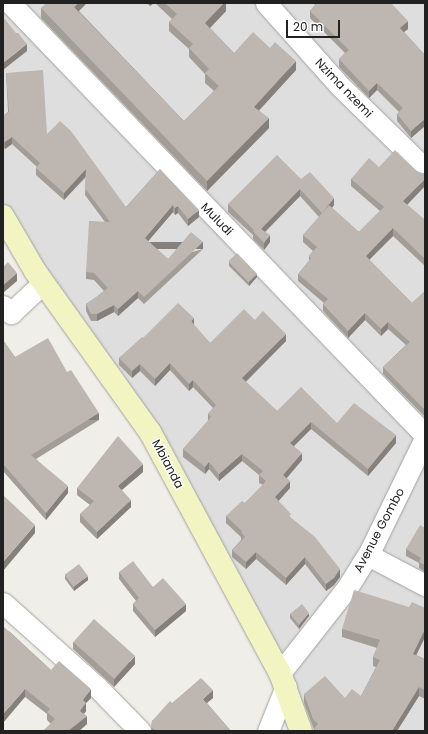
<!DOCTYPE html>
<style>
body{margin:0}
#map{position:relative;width:428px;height:734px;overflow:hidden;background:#f0eee8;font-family:Poppins,sans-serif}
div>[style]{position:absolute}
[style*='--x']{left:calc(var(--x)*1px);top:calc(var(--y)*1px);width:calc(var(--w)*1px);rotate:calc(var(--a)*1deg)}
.residential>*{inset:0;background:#dfdede}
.roads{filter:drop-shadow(0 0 1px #a2a2a2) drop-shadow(0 0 1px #a2a2a2)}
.street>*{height:21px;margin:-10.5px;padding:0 10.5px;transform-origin:10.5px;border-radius:10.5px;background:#fff}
.secondary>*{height:22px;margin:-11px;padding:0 11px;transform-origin:11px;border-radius:11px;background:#f2f5c2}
.wall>*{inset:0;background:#a39d98}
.shaded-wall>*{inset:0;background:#85807c;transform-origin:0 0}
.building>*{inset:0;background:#beb7b1;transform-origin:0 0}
span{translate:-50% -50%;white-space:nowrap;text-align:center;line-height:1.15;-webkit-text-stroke:3px #fff;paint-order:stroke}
.street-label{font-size:12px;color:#212121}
.frame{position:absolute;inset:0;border:4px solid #212121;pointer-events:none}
.scale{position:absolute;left:286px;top:20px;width:54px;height:18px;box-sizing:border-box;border:2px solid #212121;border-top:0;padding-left:5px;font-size:12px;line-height:14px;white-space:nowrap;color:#212121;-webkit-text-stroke:3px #fff;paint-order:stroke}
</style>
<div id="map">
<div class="residential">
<i style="clip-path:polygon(3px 3px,425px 3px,425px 731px,301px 731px,150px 432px,3px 216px)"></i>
</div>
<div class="roads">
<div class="street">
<i style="--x:10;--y:3;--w:599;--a:46.15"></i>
<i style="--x:266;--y:3;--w:111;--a:48.3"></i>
<i style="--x:340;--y:86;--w:119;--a:44.3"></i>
<i style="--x:3;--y:306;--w:11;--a:41"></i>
<i style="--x:11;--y:313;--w:44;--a:-43.2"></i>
<i style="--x:368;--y:555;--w:64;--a:27.8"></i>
<i style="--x:3;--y:603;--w:126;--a:41.8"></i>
<i style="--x:97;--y:687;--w:62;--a:45.7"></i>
<i style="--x:280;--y:673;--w:108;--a:-51.8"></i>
<i style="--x:347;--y:588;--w:39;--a:-58"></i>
<i style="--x:368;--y:555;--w:130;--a:-64"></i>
<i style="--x:268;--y:731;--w:48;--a:-68.2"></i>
</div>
<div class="secondary">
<i style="--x:3;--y:216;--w:64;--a:59.8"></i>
<i style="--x:35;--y:271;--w:198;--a:54.5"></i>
<i style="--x:150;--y:432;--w:274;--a:61.7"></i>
<i style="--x:280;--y:673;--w:62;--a:70.1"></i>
</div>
</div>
<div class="wall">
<i style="clip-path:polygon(146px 3px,154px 3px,150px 6px)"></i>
<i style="clip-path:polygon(155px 3px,226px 3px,226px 11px,210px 28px,234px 53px,296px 70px,259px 110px,269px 128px,207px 191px,41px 18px,41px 8px,79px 11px,184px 121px,214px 91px,205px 83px,205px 74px,189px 57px,189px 49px,169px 31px,169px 22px,172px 19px)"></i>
<i style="clip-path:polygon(314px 3px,391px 3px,408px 29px,404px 32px,425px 55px,425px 126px,411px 138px,397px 121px,397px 114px,399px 112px,377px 90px,369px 98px,339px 67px,339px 59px,345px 53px,310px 18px,310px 11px,315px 5px)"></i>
<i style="clip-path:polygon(6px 73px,47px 134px,126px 207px,160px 169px,199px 217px,188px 226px,178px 213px,175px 215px,173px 212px,148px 241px,168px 259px,203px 249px,144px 304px,138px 298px,118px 316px,114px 312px,97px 321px,91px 321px,86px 311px,86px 304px,95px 298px,104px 291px,94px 280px,86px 279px,86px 272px,105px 222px,85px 195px,86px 177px,64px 200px,36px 175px,36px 168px,37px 167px,12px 144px,5px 149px,3px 146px,3px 116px,8px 112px)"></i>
<i style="clip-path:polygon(379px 167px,425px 186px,407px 205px,425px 220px,425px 266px,393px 236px,369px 260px,412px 303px,425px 291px,425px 417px,383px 374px,383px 367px,406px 345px,388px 329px,381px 336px,365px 320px,348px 338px,323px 311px,323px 304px,324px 303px,298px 281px,298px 274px,309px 261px,309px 256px,313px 251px,303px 242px,303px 235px,319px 217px,300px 196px,265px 232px,270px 242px,264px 250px,253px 239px,253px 235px,228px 212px,228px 204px,301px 179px,334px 205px,332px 208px,359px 232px,380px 211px,351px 186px,351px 179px)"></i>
<i style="clip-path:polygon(229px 262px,257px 277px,249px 286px,229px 266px)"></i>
<i style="clip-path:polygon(255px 320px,286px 341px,246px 382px,277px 411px,337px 423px,396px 443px,368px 476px,311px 429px,294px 446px,302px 460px,287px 478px,290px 488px,278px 501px,291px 518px,340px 577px,334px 585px,326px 591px,305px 564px,286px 585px,256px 559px,246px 569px,232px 557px,232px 550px,241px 540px,241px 537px,226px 523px,226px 516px,245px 503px,263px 485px,259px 483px,259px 475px,242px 461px,219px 481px,209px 469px,205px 474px,183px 457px,183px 449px,208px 421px,208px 414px,213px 408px,193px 387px,189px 391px,170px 370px,155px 386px,140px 371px,132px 378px,119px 365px,119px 358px,143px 338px,194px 325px,210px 343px)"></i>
<i style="clip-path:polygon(3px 340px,15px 357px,67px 372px,99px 420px,36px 459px,68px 493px,46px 520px,3px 471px)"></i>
<i style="clip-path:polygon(143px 472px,122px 490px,131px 507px,97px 539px,80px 522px,80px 514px,90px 505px,77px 495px,77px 488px)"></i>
<i style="clip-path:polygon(425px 528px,425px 572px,419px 568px,419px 563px,406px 556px,406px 549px)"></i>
<i style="clip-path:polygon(119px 572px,186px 611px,155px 637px,133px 611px,133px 604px,136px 601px,119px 579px)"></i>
<i style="clip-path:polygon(65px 575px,88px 580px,74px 591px,65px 579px)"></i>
<i style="clip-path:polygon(409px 607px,425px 608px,425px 637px,416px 655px,425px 659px,425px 699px,419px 696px,397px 731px,314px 731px,314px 729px,313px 727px,304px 703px,304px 694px,345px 698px,361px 696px,376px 667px,373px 666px,373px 657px,377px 648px,342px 637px,342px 629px)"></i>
<i style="clip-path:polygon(290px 614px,309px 616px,299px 629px,290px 618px)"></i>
<i style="clip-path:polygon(9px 631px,51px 670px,91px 698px,86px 703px,86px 711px,84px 714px,87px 724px,79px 731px,43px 731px,51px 724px,47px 720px,47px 714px,25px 697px)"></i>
<i style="clip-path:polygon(73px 642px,135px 664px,114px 687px,73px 649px)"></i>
<i style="clip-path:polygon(213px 698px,207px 703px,231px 731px,151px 731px,152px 721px,172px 703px)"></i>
</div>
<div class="shaded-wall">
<i style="clip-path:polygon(78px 3px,87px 3px,74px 16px,74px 7px)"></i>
<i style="clip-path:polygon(150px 3px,154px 3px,150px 6px)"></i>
<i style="clip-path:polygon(224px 3px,226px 3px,226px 11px,205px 33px,205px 23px)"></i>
<i style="clip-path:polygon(408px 21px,408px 29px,400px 35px,400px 28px)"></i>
<i style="clip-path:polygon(27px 44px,27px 51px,3px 70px,3px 63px)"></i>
<i style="clip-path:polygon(296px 61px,296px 70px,254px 116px,254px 107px)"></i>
<i style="clip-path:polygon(377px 83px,377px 90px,369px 98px,369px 91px)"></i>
<i style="clip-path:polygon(269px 118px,269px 128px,207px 191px,207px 181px)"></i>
<i style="clip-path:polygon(425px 119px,425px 126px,411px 138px,411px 131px)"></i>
<i style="clip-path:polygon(12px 137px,12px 144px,5px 149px,5px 142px)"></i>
<i style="clip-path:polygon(86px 169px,86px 176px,64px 200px,64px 193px)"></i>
<i style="clip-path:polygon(425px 179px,425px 186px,403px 209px,403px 201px)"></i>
<i style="clip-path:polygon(300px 189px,300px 196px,261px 236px,261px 229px)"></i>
<i style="clip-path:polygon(334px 198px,334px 205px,322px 220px,322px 213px)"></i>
<i style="clip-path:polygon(173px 205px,173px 212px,145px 245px,145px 238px)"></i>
<i style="clip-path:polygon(178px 206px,178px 213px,175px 215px,175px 208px)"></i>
<i style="clip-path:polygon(199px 210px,199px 217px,188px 226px,188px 219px)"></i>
<i style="clip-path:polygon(393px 228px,393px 236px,366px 263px,366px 256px)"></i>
<i style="clip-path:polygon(270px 235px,270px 242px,264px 250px,264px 243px)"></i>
<i style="left:203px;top:242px;width:7px;height:81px;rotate:90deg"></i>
<i style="clip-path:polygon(17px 273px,17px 281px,3px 293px,3px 285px)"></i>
<i style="clip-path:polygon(257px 274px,257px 277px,249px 286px,249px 282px)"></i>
<i style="clip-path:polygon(138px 291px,138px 298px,118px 316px,118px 309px)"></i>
<i style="clip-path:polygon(114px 305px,114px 312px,97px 321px,97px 314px)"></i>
<i style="clip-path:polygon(365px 313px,365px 320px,348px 338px,348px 331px)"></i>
<i style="clip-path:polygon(194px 318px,194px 326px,191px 321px)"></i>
<i style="clip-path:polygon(388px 322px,388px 329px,381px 336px,381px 329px)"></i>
<i style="clip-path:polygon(286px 334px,286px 341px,242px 385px,242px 378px)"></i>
<i style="clip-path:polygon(170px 363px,170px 370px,155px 386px,155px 379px)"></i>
<i style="clip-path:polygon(140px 364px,140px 371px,132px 378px,132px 371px)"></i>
<i style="clip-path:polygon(193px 380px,193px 387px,189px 391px,189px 384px)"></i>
<i style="left:99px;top:413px;width:7px;height:80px;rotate:90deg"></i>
<i style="clip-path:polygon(311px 422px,311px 429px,290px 450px,290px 443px)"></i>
<i style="clip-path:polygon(396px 435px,396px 443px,368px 476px,368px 469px)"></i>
<i style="clip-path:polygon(302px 453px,302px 460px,283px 482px,283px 475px)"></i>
<i style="clip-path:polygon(242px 454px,242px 461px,219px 481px,219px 474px)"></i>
<i style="clip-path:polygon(209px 462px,209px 469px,205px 474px,205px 467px)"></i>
<i style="clip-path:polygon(143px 464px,143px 472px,118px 493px,118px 486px)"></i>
<i style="clip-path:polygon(290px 481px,290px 488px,275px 505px,275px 497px)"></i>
<i style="clip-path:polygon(68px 486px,68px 493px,46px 520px,46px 513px)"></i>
<i style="clip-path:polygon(131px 500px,131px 507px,97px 539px,97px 532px)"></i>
<i style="clip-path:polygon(35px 525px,35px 533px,3px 571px,3px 562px)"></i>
<i style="clip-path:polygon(256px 552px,256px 559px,246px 569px,246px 562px)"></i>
<i style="clip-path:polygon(305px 557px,305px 564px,286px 585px,286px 578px)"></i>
<i style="clip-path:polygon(340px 569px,340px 577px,334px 585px,326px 591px,326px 584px)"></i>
<i style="clip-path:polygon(88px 576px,88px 580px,74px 591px,74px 587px)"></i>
<i style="clip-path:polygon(186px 604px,186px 611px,155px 637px,155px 630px)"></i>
<i style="clip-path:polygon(309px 613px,309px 616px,299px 629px,299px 625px)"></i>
<i style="clip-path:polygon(425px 629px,425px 637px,413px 662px,413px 654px)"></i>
<i style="clip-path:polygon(135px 656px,135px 664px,114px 687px,114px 680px)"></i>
<i style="clip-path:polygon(419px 687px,419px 696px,397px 731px,392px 731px)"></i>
<i style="clip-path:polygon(25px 689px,25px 697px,3px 723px,3px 714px)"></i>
<i style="clip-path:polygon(91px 689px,91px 698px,86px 703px,86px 711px,80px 719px,80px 711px,83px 700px)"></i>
<i style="clip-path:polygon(213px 690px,213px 698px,203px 706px,203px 699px)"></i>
<i style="clip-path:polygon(87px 716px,87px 724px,79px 731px,68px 731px)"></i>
</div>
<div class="building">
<i style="clip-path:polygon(46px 3px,78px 3px,74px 7px,184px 121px,219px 86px,205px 73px,209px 69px,189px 48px,193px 44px,169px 22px,177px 14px,165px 3px,224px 3px,205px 23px,234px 53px,253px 32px,270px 48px,275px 42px,296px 61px,254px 107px,269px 118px,207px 181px,41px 8px)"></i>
<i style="clip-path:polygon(317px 3px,391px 3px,408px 21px,400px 28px,425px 55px,425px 69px,424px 70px,425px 72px,425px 119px,411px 131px,397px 114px,403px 108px,377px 83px,369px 91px,339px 59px,349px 50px,310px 11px)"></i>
<i style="clip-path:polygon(3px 17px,16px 33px,18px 33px,27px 44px,3px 63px)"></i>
<i style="clip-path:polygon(43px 70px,47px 134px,60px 121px,71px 131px,126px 207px,160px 169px,199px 210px,188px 219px,178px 206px,175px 208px,173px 205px,145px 238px,168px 259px,191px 232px,203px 242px,144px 297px,138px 291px,118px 309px,114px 305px,97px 314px,91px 314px,86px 304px,95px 298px,108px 288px,94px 273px,86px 272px,89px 221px,110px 222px,85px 188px,86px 169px,64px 193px,36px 168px,40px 163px,12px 137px,5px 142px,3px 139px,3px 116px,9px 112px,6px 73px)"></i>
<i style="clip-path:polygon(395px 150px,417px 171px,422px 173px,425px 173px,425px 179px,403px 201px,425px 220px,425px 259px,393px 228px,366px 256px,412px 303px,425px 291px,425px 410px,383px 367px,410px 342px,388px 322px,381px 329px,365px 313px,348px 331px,323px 304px,328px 299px,298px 274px,311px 258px,309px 256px,317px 247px,303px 235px,329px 205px,359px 232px,384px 207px,351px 179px,369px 158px,379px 167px)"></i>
<i style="clip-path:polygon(277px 155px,301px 179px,310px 172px,334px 198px,322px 213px,300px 189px,261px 229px,270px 235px,264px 243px,253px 231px,254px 230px,228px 204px)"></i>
<i style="left:237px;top:253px;width:29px;height:12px;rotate:46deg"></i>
<i style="clip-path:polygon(8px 262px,17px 273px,3px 285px,3px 267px)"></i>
<i style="clip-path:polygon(178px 303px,194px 318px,191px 321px,210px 343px,244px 309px,255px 320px,263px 311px,286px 334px,242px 378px,277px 411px,301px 387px,337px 423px,354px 403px,396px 435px,368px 469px,311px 422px,290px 443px,302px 453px,283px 475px,290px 481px,275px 497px,291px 514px,289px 516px,315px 537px,340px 569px,334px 578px,326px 584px,305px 557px,286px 578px,256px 552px,246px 562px,232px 550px,245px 537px,241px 532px,242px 531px,226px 516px,242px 501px,245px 503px,266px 481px,259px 475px,263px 471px,242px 454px,219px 474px,209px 462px,205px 467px,183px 449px,211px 417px,208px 414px,216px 405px,193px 380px,189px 384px,170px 363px,155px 379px,140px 364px,132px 371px,119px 358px,142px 337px,143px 338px)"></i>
<i style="clip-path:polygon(48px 338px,67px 372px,71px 370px,99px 413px,31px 455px,68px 486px,46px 513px,3px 464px,3px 340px,15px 357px)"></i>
<i style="clip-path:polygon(118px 436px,143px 464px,118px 486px,131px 500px,97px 532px,80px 514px,94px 501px,77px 488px)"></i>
<i style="clip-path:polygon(3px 495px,35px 525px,3px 562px)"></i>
<i style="clip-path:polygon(420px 525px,425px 528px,425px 565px,419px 562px,421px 558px,406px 549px)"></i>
<i style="clip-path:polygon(133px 561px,153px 587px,163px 578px,186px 604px,155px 630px,133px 604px,139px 598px,119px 572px)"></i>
<i style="left:79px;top:564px;width:15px;height:18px;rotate:53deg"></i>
<i style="clip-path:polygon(354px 590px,409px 607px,412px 602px,425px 608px,425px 629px,413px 654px,425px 659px,425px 690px,419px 687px,392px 731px,316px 731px,314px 729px,318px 724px,313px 719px,304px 694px,325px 676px,345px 698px,352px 689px,361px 696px,380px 660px,373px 657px,380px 640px,342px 629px)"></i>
<i style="clip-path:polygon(302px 604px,309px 613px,299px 625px,290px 614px)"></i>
<i style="left:94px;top:619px;width:55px;height:31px;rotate:42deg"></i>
<i style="clip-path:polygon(3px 626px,51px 670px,59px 661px,91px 689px,83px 700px,86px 703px,80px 711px,87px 716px,68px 731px,43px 731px,55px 719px,47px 712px,50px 709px,25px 689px,3px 714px)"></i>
<i style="clip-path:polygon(201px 678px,213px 690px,203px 699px,231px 731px,156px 731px,151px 727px,152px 721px,170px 701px,172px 703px)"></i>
</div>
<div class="street-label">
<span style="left:344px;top:88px;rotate:46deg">Nzima nzemi</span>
<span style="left:217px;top:219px;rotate:46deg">Muludi</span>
<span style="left:168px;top:464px;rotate:62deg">Mbianda</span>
<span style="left:379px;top:530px;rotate:-62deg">Avenue Gombo</span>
</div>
<div class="frame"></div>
<div class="scale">20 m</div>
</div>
